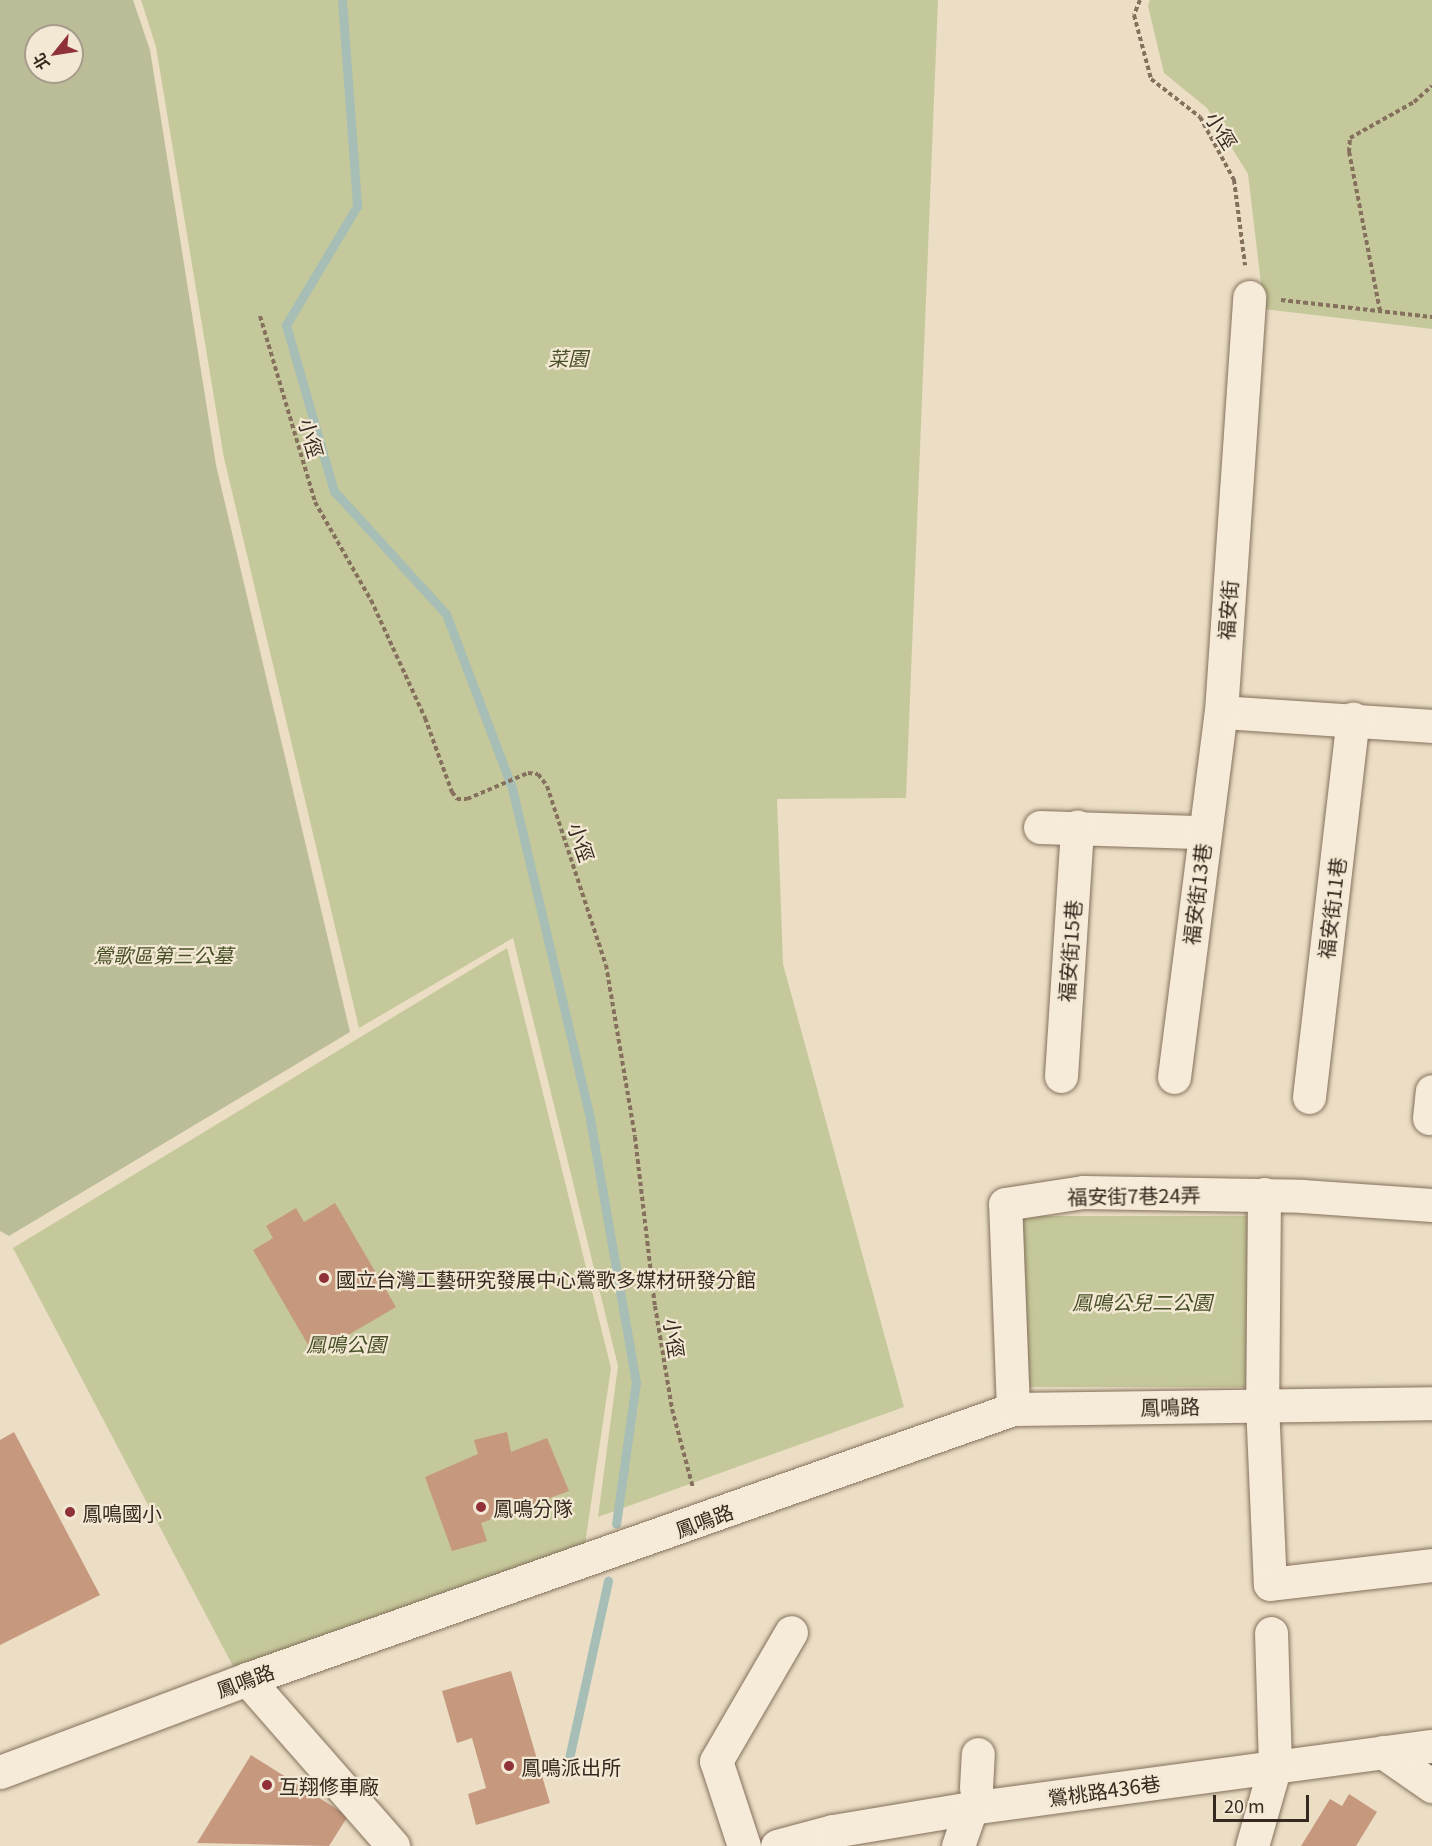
<!DOCTYPE html>
<meta charset="utf-8">
<style>
body{margin:0}
#map{position:relative;width:1432px;height:1846px;overflow:hidden;background:#ebdec5;font-family:Georgia,"Noto Sans TC",serif}
div>[style]{position:absolute}
[style*='--x']{left:calc(var(--x)*1px);top:calc(var(--y)*1px);width:calc(var(--w)*1px);rotate:calc(var(--a)*1deg)}
.green>*{inset:0;background:#c5c89a;transform-origin:0 0}
.cemetery>*{inset:0;background:#bbbd98}
.stream>*{height:9px;margin:-4.5px;padding:0 4.5px;transform-origin:4.5px;border-radius:4.5px;background:#a6beb6}
.building>*{inset:0;background:#c6987e}
.path>*{height:4px;margin-top:-2px;transform-origin:0;background:repeating-linear-gradient(90deg,#84705c 0 4.5px,transparent 0 7.5px)}
.roads{filter:drop-shadow(0 0 2px #84705c) drop-shadow(0 0 2px #84705c)}
.minor>*{height:33px;margin:-16.5px;padding:0 16.5px;transform-origin:16.5px;border-radius:16.5px;background:#f6ebd8}
.dots>*{width:16px;height:16px;translate:-50% -50%;box-sizing:border-box;border:3px solid #f3e8d4;border-radius:50%}
span{translate:-50% -50%;white-space:nowrap;text-align:center;line-height:1.15;-webkit-text-stroke:4.5px #f3e8d4;paint-order:stroke}
.street-label{font-size:20px;color:#36291f}
.park-label{font-size:20px;color:#485027;font-style:italic}
.poi-label{font-size:20px;color:#36291f}
.left{translate:0 -50%;text-align:left}
.north{position:absolute;left:24px;top:24px;width:60px;height:60px;box-sizing:border-box;background:#f3e8d4;border:2px solid #a79c8c;border-radius:50%;rotate:240deg;font-size:16px;font-weight:700;line-height:24px;text-align:center;color:#36291f}
.north::after{content:'';display:block;margin:auto;width:21px;height:27px;background:#8f3137;clip-path:polygon(50% 0,100% 100%,50% 72%,0 100%)}
.scale{position:absolute;left:1213px;top:1795px;width:96px;height:27px;box-sizing:border-box;border:3px solid #36291f;border-top:0;padding-left:8px;font-size:18px;line-height:21px;white-space:nowrap;color:#36291f;-webkit-text-stroke:4px #f3e8d4;paint-order:stroke}
</style>
<div id="map">
<div class="green">
<i style="clip-path:polygon(141px 0,938px 0,906px 798px,777px 799px,783px 964px,904px 1407px,598px 1517px,618px 1366px,513px 938px,359px 1028px,224px 458px,156px 47px)"></i>
<i style="clip-path:polygon(1150px 0,1432px 0,1432px 329px,1264px 309px,1248px 174px,1207px 108px,1164px 73px,1148px 6px)"></i>
<i style="clip-path:polygon(507px 948px,611px 1368px,585px 1544px,235px 1670px,13px 1248px)"></i>
<i style="left:1014px;top:1216px;width:247px;height:171px"></i>
</div>
<div class="cemetery">
<i style="clip-path:polygon(evenodd,0 0,133px 0,150px 50px,216px 465px,350px 1032px,9px 1236px,0 1231px,0 0,36px 36px,72px 36px,72px 72px,36px 72px,36px 36px)"></i>
</div>
<div class="stream">
<i style="--x:342;--y:0;--w:207;--a:85.8"></i>
<i style="--x:357;--y:206;--w:139;--a:120.8"></i>
<i style="--x:286;--y:325;--w:173;--a:73.9"></i>
<i style="--x:334;--y:491;--w:166;--a:47.7"></i>
<i style="--x:446;--y:614;--w:186;--a:69.2"></i>
<i style="--x:512;--y:788;--w:340;--a:76.7"></i>
<i style="--x:590;--y:1119;--w:267;--a:80.1"></i>
<i style="--x:636;--y:1382;--w:143;--a:98"></i>
<i style="--x:566;--y:1772;--w:196;--a:-77.6"></i>
</div>
<div class="building">
<i style="clip-path:polygon(335px 1203px,396px 1307px,314px 1355px,253px 1250px,273px 1238px,266px 1226px,296px 1208px,304px 1222px)"></i>
<i style="clip-path:polygon(14px 1432px,100px 1595px,0 1645px,0 1440px)"></i>
<i style="clip-path:polygon(507px 1432px,511px 1452px,547px 1438px,569px 1491px,481px 1523px,487px 1541px,452px 1551px,425px 1477px,478px 1454px,474px 1440px)"></i>
<i style="clip-path:polygon(511px 1671px,550px 1803px,476px 1825px,468px 1794px,486px 1788px,472px 1738px,457px 1743px,442px 1691px)"></i>
<i style="clip-path:polygon(251px 1755px,348px 1816px,329px 1846px,197px 1843px)"></i>
<i style="clip-path:polygon(1349px 1794px,1377px 1812px,1356px 1846px,1301px 1846px,1330px 1799px,1342px 1806px)"></i>
</div>
<div class="path">
<i style="--x:1140;--y:0;--w:16;--a:112"></i>
<i style="--x:1134;--y:15;--w:66;--a:75.1"></i>
<i style="--x:1151;--y:79;--w:62;--a:37.8"></i>
<i style="--x:1200;--y:117;--w:72;--a:61.6"></i>
<i style="--x:1234;--y:180;--w:86;--a:82.6"></i>
<i style="--x:1281;--y:300;--w:152;--a:6.4"></i>
<i style="--x:1380;--y:311;--w:162;--a:-101"></i>
<i style="--x:1349;--y:152;--w:14;--a:-86"></i>
<i style="--x:1350;--y:138;--w:73;--a:-29.4"></i>
<i style="--x:1414;--y:102;--w:24;--a:-42"></i>
<i style="--x:260;--y:316;--w:194;--a:73.5"></i>
<i style="--x:315;--y:502;--w:113;--a:60.3"></i>
<i style="--x:371;--y:600;--w:130;--a:65.4"></i>
<i style="--x:425;--y:718;--w:79;--a:70"></i>
<i style="--x:452;--y:792;--w:9;--a:54"></i>
<i style="--x:457;--y:799;--w:10;--a:0"></i>
<i style="--x:467;--y:799;--w:66;--a:-23.1"></i>
<i style="--x:528;--y:773;--w:10;--a:6"></i>
<i style="--x:538;--y:774;--w:15;--a:53"></i>
<i style="--x:547;--y:786;--w:188;--a:71.8"></i>
<i style="--x:606;--y:965;--w:174;--a:80.4"></i>
<i style="--x:635;--y:1137;--w:170;--a:83.3"></i>
<i style="--x:655;--y:1306;--w:104;--a:80.6"></i>
<i style="--x:672;--y:1409;--w:82;--a:75.1"></i>
</div>
<div class="roads">
<div class="minor">
<i style="--x:1221;--y:712;--w:211;--a:3.8"></i>
<i style="--x:1040;--y:827;--w:163;--a:1.8"></i>
<i style="--x:1061;--y:1076;--w:250;--a:-86.3"></i>
<i style="--x:1174;--y:1077;--w:368;--a:-82.7"></i>
<i style="--x:1221;--y:712;--w:416;--a:-86.1"></i>
<i style="--x:1309;--y:1097;--w:381;--a:-83.4"></i>
<i style="--x:1429;--y:1118;--w:27;--a:-84"></i>
<i style="--x:1264;--y:1194;--w:210;--a:90.5"></i>
<i style="--x:1262;--y:1404;--w:180;--a:87.5"></i>
<i style="--x:1270;--y:1584;--w:163;--a:-6.7"></i>
<i style="--x:1013;--y:1409;--w:205;--a:-92.2"></i>
<i style="--x:1005;--y:1204;--w:79;--a:-8.7"></i>
<i style="--x:1083;--y:1192;--w:219;--a:1"></i>
<i style="--x:1302;--y:1196;--w:130;--a:4"></i>
<i style="--x:247;--y:1679;--w:222;--a:48.8"></i>
<i style="--x:1383;--y:1752;--w:60;--a:34.8"></i>
<i style="--x:0;--y:1772;--w:264;--a:-20.6"></i>
<i style="--x:247;--y:1679;--w:812;--a:-19.42"></i>
<i style="--x:1013;--y:1409;--w:419;--a:-0.8"></i>
<i style="--x:976;--y:1788;--w:34;--a:-87"></i>
<i style="--x:744;--y:1846;--w:89;--a:-108.2"></i>
<i style="--x:716;--y:1761;--w:149;--a:-59.8"></i>
<i style="--x:777;--y:1846;--w:58;--a:-15"></i>
<i style="--x:833;--y:1831;--w:140;--a:-9.5"></i>
<i style="--x:971;--y:1808;--w:465;--a:-7.7"></i>
<i style="--x:958;--y:1846;--w:40;--a:-71.1"></i>
<i style="--x:1252;--y:1846;--w:83;--a:-74"></i>
<i style="--x:1275;--y:1766;--w:133;--a:-91.7"></i>
</div>
</div>
<div class="dots">
<i style="left:324px;top:1278px;background:#8f3137"></i>
<i style="left:481px;top:1507px;background:#8f3137"></i>
<i style="left:70px;top:1512px;background:#8f3137"></i>
<i style="left:509px;top:1766px;background:#8f3137"></i>
<i style="left:267px;top:1785px;background:#8f3137"></i>
</div>
<div class="street-label">
<span style="left:1222px;top:130px;rotate:58deg">小徑</span>
<span style="left:312px;top:438px;rotate:74deg">小徑</span>
<span style="left:1227px;top:610px;rotate:-86deg">福安街</span>
<span style="left:582px;top:842px;rotate:71deg">小徑</span>
<span style="left:1196px;top:894px;rotate:-83deg">福安街13巷</span>
<span style="left:1331px;top:908px;rotate:-83deg">福安街11巷</span>
<span style="left:1069px;top:951px;rotate:-86deg">福安街15巷</span>
<span style="left:1134px;top:1195px;rotate:-1deg">福安街7巷24弄</span>
<span style="left:675px;top:1338px;rotate:81deg">小徑</span>
<span style="left:1170px;top:1406px;rotate:-1deg">鳳鳴路</span>
<span style="left:704px;top:1520px;rotate:-20deg">鳳鳴路</span>
<span style="left:245px;top:1680px;rotate:-20deg">鳳鳴路</span>
<span style="left:1104px;top:1790px;rotate:-8deg">鶯桃路436巷</span>
</div>
<div class="park-label">
<span style="left:568px;top:357px">菜園</span>
<span style="left:163px;top:954px">鶯歌區第三公墓</span>
<span style="left:1142px;top:1301px">鳳鳴公兒二公園</span>
<span style="left:346px;top:1343px">鳳鳴公園</span>
</div>
<div class="poi-label">
<span class="left" style="left:336px;top:1278px">國立台灣工藝研究發展中心鶯歌多媒材研發分館</span>
<span class="left" style="left:493px;top:1507px">鳳鳴分隊</span>
<span class="left" style="left:82px;top:1512px">鳳鳴國小</span>
<span class="left" style="left:521px;top:1766px">鳳鳴派出所</span>
<span class="left" style="left:279px;top:1785px">互翔修車廠</span>
</div>
<div class="north">北</div>
<div class="scale">20 m</div>
</div>
